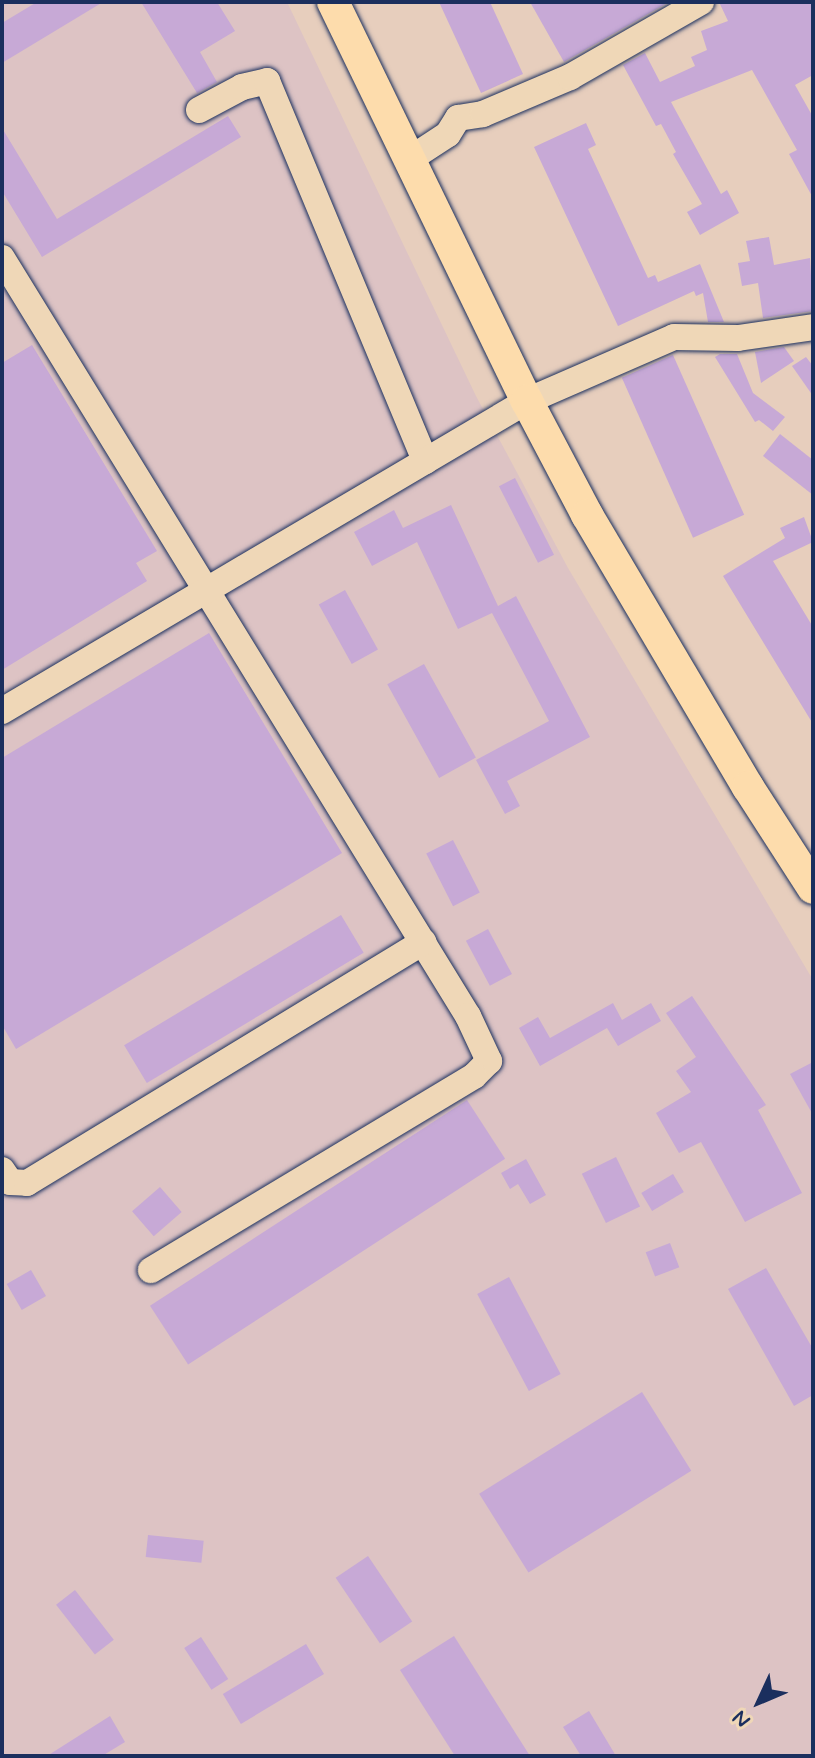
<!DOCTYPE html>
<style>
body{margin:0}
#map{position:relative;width:815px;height:1758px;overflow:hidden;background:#e7cebd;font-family:Mynerve,sans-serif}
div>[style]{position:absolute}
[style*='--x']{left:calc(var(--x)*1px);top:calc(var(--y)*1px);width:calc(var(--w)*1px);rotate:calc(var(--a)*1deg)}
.built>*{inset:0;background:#ddc3c4}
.building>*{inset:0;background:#c7a9d6;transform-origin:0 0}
.roads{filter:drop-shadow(0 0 2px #1b2f5e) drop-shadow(0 0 2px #1b2f5e)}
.minor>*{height:26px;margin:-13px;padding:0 13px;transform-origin:13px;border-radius:13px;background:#efd7b7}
.major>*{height:32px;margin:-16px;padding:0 16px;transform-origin:16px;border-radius:16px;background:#fddcac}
span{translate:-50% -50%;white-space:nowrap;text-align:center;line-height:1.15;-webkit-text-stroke:7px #efd7b7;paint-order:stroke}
.frame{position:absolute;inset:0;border:4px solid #1b2f5e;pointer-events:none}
.north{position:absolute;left:719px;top:1662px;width:80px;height:80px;-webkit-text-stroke:6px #efd7b7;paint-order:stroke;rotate:226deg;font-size:22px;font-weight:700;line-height:32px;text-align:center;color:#1b2f5e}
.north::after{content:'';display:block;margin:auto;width:28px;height:36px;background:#1b2f5e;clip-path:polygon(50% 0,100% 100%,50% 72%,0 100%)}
</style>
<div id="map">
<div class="built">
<i style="clip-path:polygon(2px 2px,287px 2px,476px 396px,568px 568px,813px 980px,813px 1756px,2px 1756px)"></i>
</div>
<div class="building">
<i style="clip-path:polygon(37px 2px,103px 2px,2px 63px,2px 23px)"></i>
<i style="clip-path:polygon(141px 2px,217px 2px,235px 31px,200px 52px,217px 82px,197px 93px)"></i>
<i style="clip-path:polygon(439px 2px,490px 2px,523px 74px,481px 93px)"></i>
<i style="clip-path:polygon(530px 2px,669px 2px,564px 62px)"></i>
<i style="clip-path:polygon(719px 2px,813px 2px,813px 75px,795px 85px,813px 117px,813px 198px,789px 154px,797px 150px,752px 70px,671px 102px,721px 194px,727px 190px,739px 213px,700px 235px,687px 212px,702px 204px,673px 154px,676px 152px,661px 124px,656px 126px,623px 65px,645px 53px,660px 82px,695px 66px,691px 57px,707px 50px,701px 31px,728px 21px)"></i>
<i style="clip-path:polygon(228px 116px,241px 137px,42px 257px,2px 191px,2px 128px,57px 219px)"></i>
<i style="clip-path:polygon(586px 123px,596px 145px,588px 149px,648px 278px,655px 275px,658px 282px,700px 264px,724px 322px,708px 322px,703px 293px,696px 296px,694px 291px,618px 326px,534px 147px)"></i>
<i style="clip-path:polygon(769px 237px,774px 265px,810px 258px,813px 311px,763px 318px,758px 283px,742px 286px,738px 263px,750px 261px,746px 241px)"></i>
<i style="clip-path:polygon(32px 345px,157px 551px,136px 563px,147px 581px,2px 670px,2px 363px)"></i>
<i style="clip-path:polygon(784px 347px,794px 361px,761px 383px,755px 352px)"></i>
<i style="clip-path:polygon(720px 354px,737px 354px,753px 393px,785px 417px,773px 431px,759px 420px,755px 422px,715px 357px)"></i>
<i style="left:673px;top:355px;width:175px;height:56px;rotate:66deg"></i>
<i style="clip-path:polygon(806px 357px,813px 366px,813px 396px,792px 366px)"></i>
<i style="clip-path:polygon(780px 434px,813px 460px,813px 495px,763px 456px)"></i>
<i style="left:515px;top:478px;width:86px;height:18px;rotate:63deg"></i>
<i style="clip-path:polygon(451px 505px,498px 606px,516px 596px,590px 737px,507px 781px,520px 806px,505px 814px,476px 760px,549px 721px,492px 613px,458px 629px,417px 542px,372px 566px,354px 532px,394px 510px,403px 528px)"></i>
<i style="clip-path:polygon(804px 517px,813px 542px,773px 561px,813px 627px,813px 724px,723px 576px,785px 538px,780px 528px)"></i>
<i style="left:345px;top:590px;width:68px;height:30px;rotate:61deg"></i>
<i style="clip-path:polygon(209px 633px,342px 853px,16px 1049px,2px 1025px,2px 758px)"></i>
<i style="left:424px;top:664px;width:107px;height:42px;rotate:61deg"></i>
<i style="left:453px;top:840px;width:59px;height:30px;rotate:63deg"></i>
<i style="left:341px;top:915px;width:44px;height:253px;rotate:59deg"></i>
<i style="left:488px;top:929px;width:51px;height:25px;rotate:62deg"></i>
<i style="clip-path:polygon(692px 996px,766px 1105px,758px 1110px,802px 1193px,745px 1222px,701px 1142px,679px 1153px,656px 1113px,691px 1092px,676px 1071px,696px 1057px,666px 1013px)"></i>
<i style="clip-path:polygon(613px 1003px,622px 1020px,651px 1003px,661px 1021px,618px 1046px,607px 1028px,540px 1066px,519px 1028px,538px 1017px,550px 1038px)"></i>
<i style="clip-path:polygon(813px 1062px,813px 1115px,790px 1074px)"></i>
<i style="left:467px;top:1100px;width:70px;height:378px;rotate:57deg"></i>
<i style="left:616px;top:1157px;width:55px;height:38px;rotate:64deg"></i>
<i style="clip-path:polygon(526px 1159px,546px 1195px,530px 1204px,518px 1184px,510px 1189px,501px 1173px)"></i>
<i style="left:673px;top:1174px;width:21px;height:37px;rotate:59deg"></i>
<i style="left:160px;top:1187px;width:33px;height:37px;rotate:49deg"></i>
<i style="left:670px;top:1243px;width:26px;height:26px;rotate:69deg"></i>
<i style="clip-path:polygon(766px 1268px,813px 1349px,813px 1395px,794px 1406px,728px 1289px)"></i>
<i style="left:31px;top:1270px;width:30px;height:28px;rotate:60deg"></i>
<i style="left:509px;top:1277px;width:110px;height:36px;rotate:62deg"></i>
<i style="left:642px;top:1392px;width:93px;height:192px;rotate:58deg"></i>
<i style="left:148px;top:1535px;width:56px;height:22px;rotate:6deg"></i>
<i style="left:368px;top:1556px;width:79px;height:39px;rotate:56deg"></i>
<i style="left:75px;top:1590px;width:63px;height:24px;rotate:52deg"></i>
<i style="clip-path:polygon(454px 1636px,530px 1756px,455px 1756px,400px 1670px)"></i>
<i style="left:201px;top:1637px;width:50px;height:20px;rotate:57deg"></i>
<i style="left:306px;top:1644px;width:35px;height:97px;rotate:59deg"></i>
<i style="clip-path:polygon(589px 1711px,616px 1756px,581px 1756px,563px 1727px)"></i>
<i style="clip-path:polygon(110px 1716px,125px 1742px,102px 1756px,47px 1756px)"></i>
</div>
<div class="roads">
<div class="minor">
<i style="--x:199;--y:110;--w:49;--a:-28.1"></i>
<i style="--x:242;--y:87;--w:26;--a:-13"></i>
<i style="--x:267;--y:81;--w:412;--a:67.4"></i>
<i style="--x:410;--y:159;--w:45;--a:-33.3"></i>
<i style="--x:448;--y:134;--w:19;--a:-58"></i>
<i style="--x:458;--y:118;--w:25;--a:-9"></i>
<i style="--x:483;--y:114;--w:95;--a:-23"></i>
<i style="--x:570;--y:77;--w:151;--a:-29.8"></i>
<i style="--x:2;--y:258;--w:890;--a:58.42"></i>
<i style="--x:468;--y:1016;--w:50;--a:65"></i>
<i style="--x:489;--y:1061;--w:21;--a:135"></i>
<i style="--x:474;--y:1076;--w:377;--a:149"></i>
<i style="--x:2;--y:711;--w:610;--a:-30.56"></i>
<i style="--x:527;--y:401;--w:160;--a:-23.5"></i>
<i style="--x:674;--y:337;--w:64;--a:0.9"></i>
<i style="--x:738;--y:338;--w:76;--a:-8.3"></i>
<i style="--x:2;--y:1170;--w:14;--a:56"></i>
<i style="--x:10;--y:1182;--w:17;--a:3"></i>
<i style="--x:27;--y:1183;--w:464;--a:-31.3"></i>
</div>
<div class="major">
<i style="--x:333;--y:2;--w:444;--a:64.1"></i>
<i style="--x:527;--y:401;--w:129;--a:62.2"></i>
<i style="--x:587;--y:515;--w:316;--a:59.4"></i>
<i style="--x:748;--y:787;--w:120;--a:57.2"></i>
</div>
</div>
<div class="frame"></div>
<div class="north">N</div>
</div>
